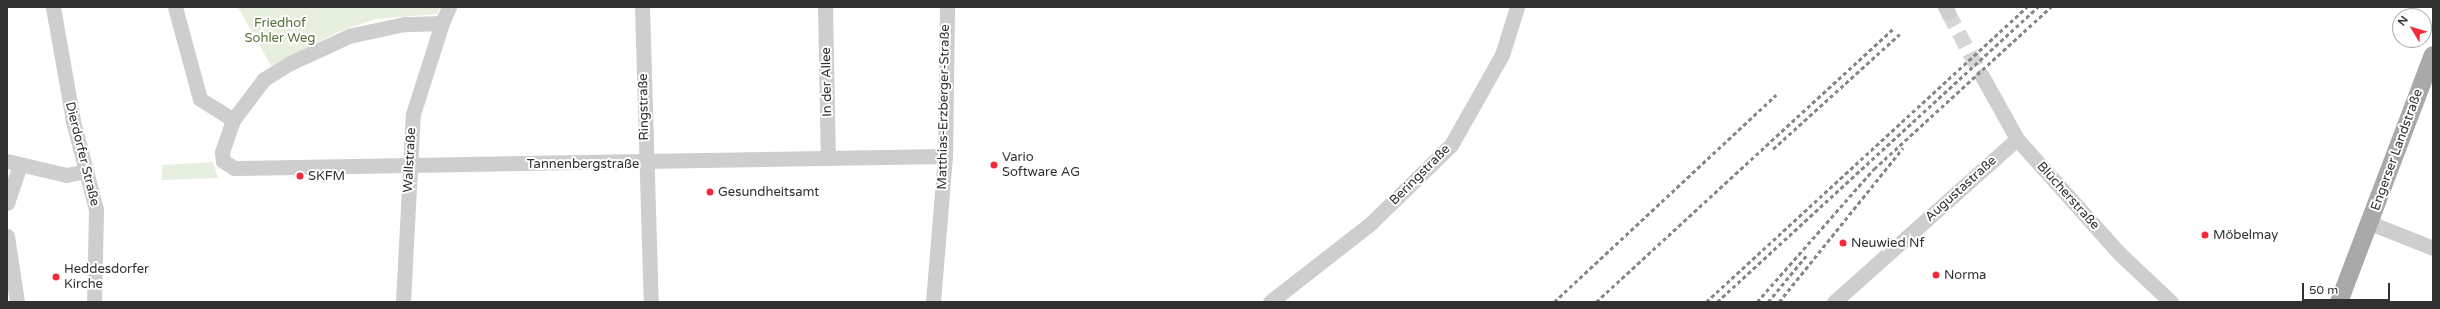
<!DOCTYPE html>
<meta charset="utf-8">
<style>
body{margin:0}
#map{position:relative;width:2440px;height:309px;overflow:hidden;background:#fff;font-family:"Varela Round",sans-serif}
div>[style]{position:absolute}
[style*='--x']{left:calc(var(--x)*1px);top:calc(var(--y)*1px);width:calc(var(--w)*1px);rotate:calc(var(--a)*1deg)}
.green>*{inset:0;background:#e7efdf}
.minor-tunnel>*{height:15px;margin-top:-7.5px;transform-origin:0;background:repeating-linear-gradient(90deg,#d6d6d6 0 15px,transparent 0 23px)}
.minor>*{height:15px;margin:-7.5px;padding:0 7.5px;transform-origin:7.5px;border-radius:7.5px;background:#cecece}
.major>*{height:18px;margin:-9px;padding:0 9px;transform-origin:9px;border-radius:9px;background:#a9a9a9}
.rail>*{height:3px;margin-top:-1.5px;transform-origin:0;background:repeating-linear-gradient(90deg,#868686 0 4px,transparent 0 7px)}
.dots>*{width:11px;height:11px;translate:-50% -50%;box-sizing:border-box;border:2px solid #fff;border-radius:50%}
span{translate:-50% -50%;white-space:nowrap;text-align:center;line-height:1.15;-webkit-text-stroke:4px #fff;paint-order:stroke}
.park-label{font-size:13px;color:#54713a}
.street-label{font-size:13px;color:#313131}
.poi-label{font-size:13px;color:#313131}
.left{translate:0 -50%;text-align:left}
.frame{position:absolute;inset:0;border:8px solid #313131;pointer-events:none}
.north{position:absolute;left:2392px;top:8px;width:40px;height:40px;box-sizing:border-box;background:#fff;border:1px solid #adadad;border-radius:50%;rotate:308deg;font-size:11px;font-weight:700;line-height:16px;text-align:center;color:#313131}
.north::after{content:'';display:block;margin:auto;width:14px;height:18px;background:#f22a3a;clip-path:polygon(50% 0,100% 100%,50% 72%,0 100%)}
.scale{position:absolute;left:2302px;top:283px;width:88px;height:18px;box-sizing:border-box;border:2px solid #313131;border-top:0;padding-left:5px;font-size:12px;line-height:14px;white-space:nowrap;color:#313131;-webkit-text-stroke:3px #fff;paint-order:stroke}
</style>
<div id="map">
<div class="green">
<i style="clip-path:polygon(238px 7px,440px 7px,437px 14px,376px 19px,338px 32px,271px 66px)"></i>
<i style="clip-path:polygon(213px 162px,218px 178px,162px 180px,162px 165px)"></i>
</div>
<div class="minor-tunnel">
<i style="--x:1948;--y:12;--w:72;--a:62"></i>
</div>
<div class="minor">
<i style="--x:53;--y:7;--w:116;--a:80"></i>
<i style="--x:73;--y:121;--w:91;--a:75.4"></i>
<i style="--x:96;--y:209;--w:93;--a:91.2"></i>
<i style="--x:175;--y:7;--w:95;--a:74.8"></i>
<i style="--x:200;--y:99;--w:39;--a:32"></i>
<i style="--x:449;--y:7;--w:17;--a:114"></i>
<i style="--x:442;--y:23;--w:38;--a:178"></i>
<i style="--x:404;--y:24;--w:56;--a:167.7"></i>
<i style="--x:349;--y:36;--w:65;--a:155.4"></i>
<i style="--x:290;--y:63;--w:31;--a:148"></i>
<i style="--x:264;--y:79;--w:51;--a:127.1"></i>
<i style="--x:233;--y:120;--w:34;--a:109"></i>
<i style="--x:222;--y:152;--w:9;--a:84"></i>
<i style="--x:223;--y:161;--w:13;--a:32"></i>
<i style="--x:234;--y:168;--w:711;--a:-0.97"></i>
<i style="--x:642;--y:7;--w:295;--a:88.3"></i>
<i style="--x:825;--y:7;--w:150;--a:88.9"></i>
<i style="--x:1945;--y:7;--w:6;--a:59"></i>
<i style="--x:1982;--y:76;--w:72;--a:60.9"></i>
<i style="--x:2017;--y:139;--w:154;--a:48.2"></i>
<i style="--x:2120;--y:254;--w:70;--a:43.3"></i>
<i style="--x:7;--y:161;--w:61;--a:13.3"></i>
<i style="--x:66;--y:175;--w:21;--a:-11"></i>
<i style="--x:7;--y:203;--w:40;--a:-71.1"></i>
<i style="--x:2370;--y:223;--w:68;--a:21.6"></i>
<i style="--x:7;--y:236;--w:67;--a:81.4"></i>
<i style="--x:403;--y:302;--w:188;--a:-87"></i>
<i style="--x:413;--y:114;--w:96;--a:-72.3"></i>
<i style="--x:933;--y:302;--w:146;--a:-85.3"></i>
<i style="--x:945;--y:156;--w:149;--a:-89.2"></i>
<i style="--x:1270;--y:302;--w:127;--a:-38"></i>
<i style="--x:1370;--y:224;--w:113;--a:-44.3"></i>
<i style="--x:1451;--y:145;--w:103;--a:-60.5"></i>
<i style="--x:1502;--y:55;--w:50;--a:-72.6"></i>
<i style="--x:1834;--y:302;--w:245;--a:-41.7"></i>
</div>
<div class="major">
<i style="--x:2339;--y:302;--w:264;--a:-69.2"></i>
</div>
<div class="rail">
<i style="--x:1773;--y:149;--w:171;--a:-42.2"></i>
<i style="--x:1554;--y:302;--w:304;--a:-43"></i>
<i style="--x:1596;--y:302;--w:405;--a:-42.6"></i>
<i style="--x:1706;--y:302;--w:436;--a:-42.6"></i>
<i style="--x:1717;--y:302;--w:436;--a:-42.6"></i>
<i style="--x:1757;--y:302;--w:177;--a:-48.7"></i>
<i style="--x:1874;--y:169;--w:240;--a:-42.5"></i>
<i style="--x:1768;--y:302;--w:60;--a:-50.4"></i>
<i style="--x:1779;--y:302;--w:198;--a:-51.2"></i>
</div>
<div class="dots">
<i style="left:994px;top:165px;background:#f22a3a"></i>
<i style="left:300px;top:176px;background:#f22a3a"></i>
<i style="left:710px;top:192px;background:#f22a3a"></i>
<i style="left:2205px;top:235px;background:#f22a3a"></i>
<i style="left:1843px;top:243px;background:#f22a3a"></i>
<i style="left:1936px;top:275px;background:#f22a3a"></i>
<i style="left:56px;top:277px;background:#f22a3a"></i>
</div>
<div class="park-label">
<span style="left:280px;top:31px">Friedhof<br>Sohler Weg</span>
</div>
<div class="street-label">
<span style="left:827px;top:82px;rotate:-91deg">In der Allee</span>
<span style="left:644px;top:107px;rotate:-91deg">Ringstraße</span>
<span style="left:944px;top:107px;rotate:-89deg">Matthias-Erzberger-Straße</span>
<span style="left:2397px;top:150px;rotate:-70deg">Engerser Landstraße</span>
<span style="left:82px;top:154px;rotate:76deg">Dierdorfer Straße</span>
<span style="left:410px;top:160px;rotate:-87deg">Wallstraße</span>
<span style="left:583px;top:164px">Tannenbergstraße</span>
<span style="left:1420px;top:175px;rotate:-45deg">Beringstraße</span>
<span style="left:1961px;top:189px;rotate:-42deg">Augustastraße</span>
<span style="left:2068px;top:196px;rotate:48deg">Blücherstraße</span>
</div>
<div class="poi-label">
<span class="left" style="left:1002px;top:165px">Vario<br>Software AG</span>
<span class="left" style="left:308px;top:176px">SKFM</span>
<span class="left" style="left:718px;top:192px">Gesundheitsamt</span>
<span class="left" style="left:2213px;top:235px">Möbelmay</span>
<span class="left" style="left:1851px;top:243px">Neuwied Nf</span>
<span class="left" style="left:64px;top:277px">Heddesdorfer<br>Kirche</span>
<span class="left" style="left:1944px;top:275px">Norma</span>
</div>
<div class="frame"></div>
<div class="north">N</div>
<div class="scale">50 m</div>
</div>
